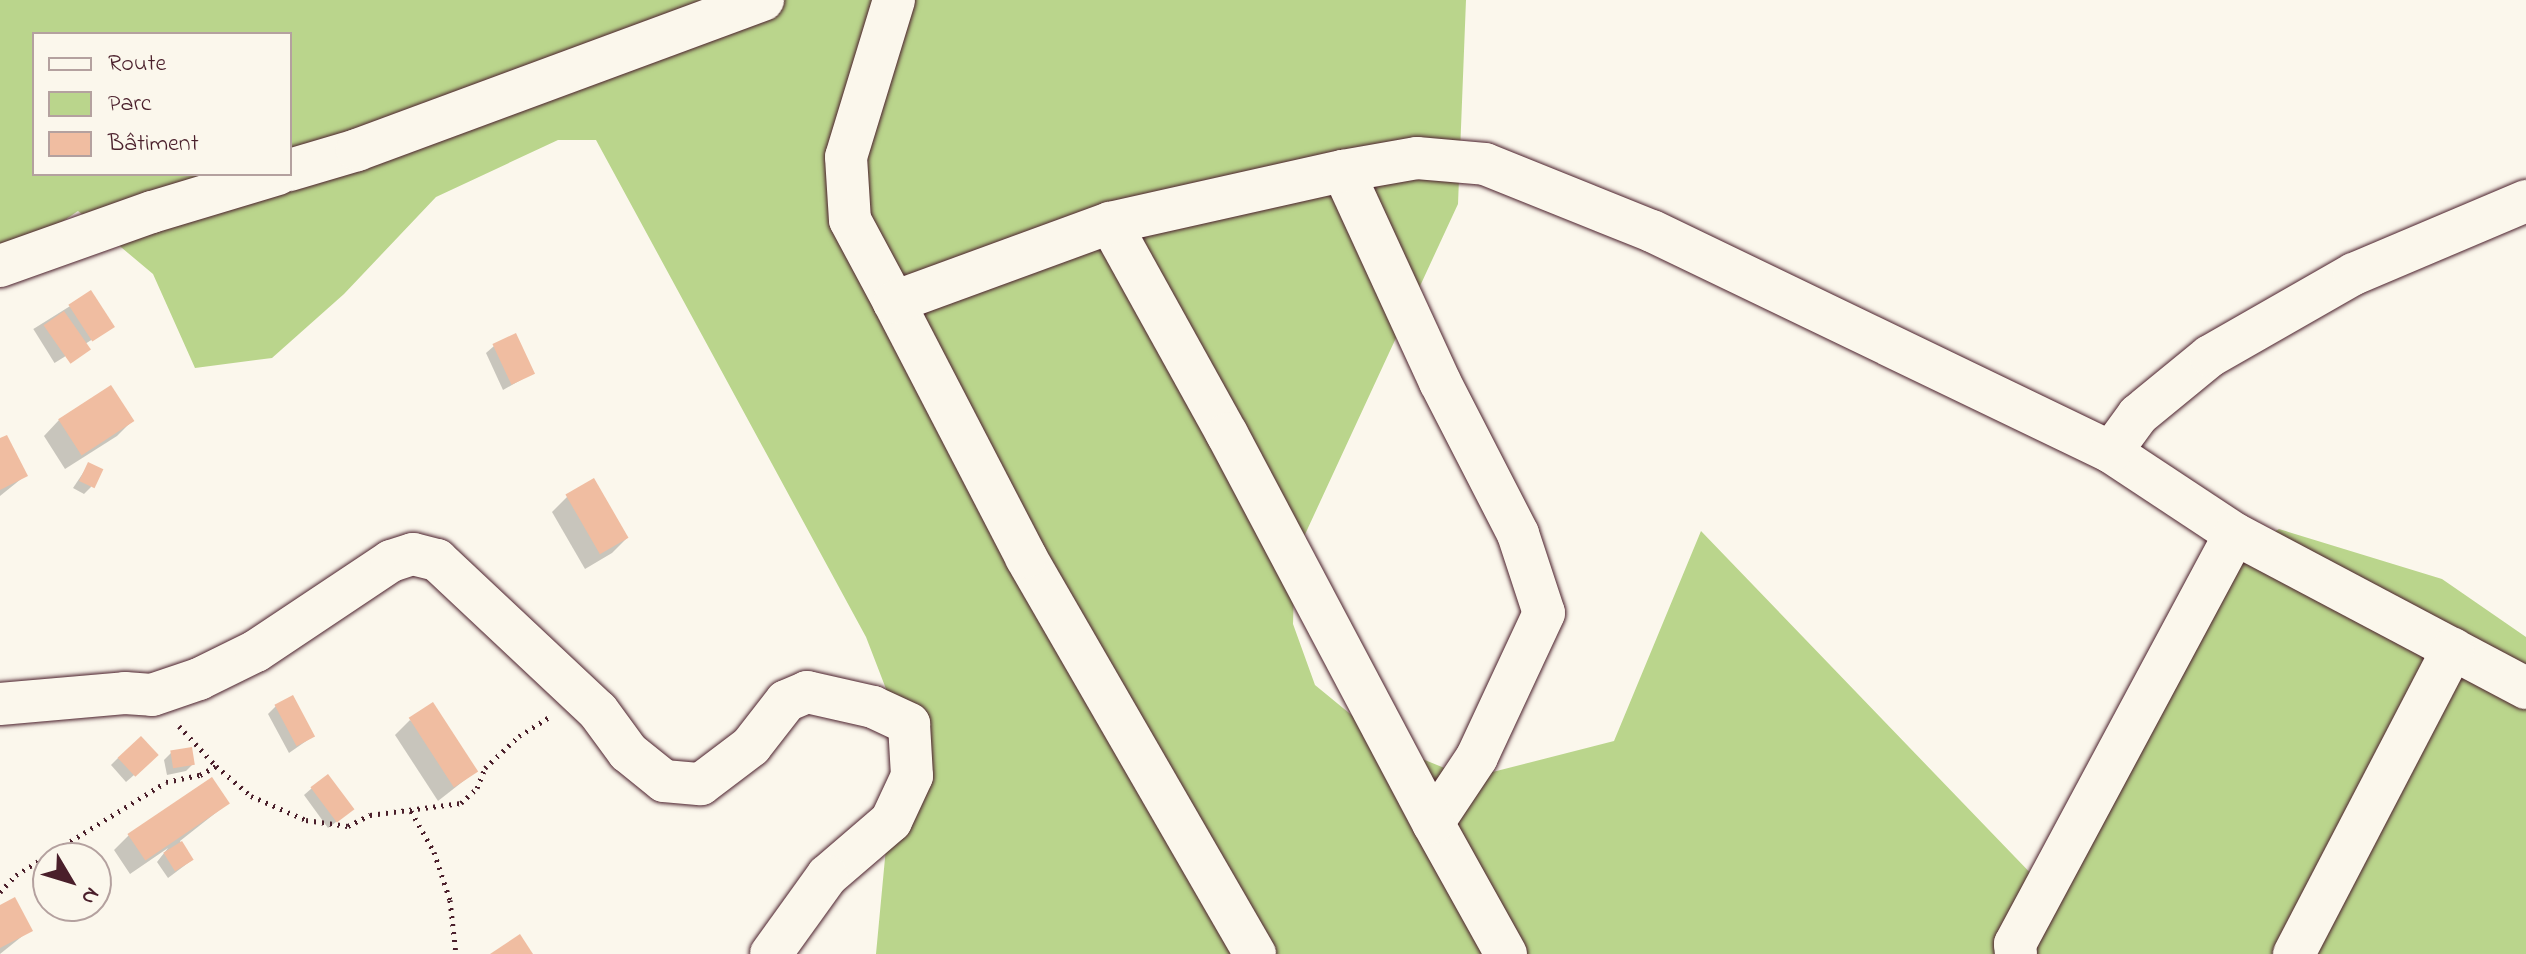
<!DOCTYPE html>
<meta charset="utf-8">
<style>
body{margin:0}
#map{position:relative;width:2526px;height:954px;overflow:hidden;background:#fbf7ec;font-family:"Indie Flower",sans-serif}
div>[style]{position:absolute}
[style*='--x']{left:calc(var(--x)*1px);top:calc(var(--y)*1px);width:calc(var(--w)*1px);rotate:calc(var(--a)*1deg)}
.green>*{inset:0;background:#bad58c}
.shadow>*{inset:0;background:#0003;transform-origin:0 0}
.building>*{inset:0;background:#f0bda1;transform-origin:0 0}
.path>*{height:5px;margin-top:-2.5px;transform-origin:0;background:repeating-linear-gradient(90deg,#4a1f2b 0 2px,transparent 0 8px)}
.roads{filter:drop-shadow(0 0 2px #4a1f2b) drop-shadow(0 0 2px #4a1f2b)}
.minor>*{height:42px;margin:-21px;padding:0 21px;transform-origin:21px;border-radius:21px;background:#fbf7ec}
span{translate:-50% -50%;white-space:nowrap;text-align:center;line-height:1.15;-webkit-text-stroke:8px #fbf7ec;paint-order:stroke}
.legend{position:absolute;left:32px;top:32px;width:260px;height:144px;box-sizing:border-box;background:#fbf7ec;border:2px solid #b4a19f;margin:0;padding:10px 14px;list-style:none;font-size:24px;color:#4a1f2b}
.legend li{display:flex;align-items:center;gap:16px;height:40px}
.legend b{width:40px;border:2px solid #b4a19f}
.north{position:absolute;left:32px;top:842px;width:80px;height:80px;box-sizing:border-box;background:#fbf7ec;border:2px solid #b4a19f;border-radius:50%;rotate:128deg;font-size:22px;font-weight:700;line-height:32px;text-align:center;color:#4a1f2b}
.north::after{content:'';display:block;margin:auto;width:28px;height:36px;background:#4a1f2b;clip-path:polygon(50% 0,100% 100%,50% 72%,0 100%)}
</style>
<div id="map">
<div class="green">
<i style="clip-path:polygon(evenodd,0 0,1466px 0,1458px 204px,1295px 556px,1293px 624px,1315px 685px,1388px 745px,1469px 778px,1614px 741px,1701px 531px,2038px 881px,2193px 579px,2279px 529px,2442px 579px,2526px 637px,2526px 954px,876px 954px,898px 720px,866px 637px,596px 140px,558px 140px,436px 197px,344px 294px,272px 358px,195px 368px,153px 274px,78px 211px,0 264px,0 0,34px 34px,290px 34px,290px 174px,34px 174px,34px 34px)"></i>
</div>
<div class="shadow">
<i style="left:91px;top:293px;width:40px;height:68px;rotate:58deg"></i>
<i style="clip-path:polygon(494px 346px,533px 373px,503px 390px,486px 353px)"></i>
<i style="clip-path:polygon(59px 420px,132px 421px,117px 436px,65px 469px,44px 436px)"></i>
<i style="clip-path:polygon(0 441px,26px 475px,0 496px)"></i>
<i style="clip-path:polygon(89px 464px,91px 487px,84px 494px,73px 488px)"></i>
<i style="clip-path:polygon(593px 481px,627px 538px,612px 553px,585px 569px,552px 512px,567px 497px)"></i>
<i style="clip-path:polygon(276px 706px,312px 737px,289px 753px,268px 714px)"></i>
<i style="clip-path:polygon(410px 720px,475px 772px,438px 801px,395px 735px)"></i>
<i style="clip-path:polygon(171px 753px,193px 764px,186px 771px,167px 775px,164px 760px)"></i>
<i style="clip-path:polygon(118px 758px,149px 762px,126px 782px,111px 765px)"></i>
<i style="clip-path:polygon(312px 788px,344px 816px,328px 828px,304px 795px)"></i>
<i style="clip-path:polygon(227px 804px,180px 841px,192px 860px,168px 878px,157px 862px,168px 848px,130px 874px,114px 850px,129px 835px)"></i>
<i style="clip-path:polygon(0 908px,30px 930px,0 954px)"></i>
</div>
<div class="building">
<i style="left:91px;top:290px;width:44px;height:27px;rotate:57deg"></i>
<i style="left:64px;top:311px;width:47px;height:25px;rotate:55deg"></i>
<i style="left:516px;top:333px;width:45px;height:26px;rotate:65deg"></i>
<i style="left:111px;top:385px;width:43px;height:63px;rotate:57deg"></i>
<i style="clip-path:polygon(7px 435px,28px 476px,0 490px,0 438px)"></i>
<i style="left:88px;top:462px;width:17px;height:21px;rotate:25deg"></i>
<i style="left:594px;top:478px;width:69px;height:33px;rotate:60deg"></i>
<i style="left:293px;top:695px;width:47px;height:21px;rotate:62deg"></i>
<i style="left:433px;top:702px;width:83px;height:29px;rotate:57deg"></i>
<i style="left:141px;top:736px;width:26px;height:32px;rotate:47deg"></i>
<i style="left:192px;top:747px;width:18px;height:22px;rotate:81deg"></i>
<i style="left:328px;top:774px;width:44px;height:22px;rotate:53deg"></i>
<i style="left:212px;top:777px;width:32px;height:102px;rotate:56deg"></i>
<i style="left:182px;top:841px;width:22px;height:22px;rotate:58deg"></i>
<i style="clip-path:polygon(15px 897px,33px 931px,0 948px,0 905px)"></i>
<i style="clip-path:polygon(520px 934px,533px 954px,490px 954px)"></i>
</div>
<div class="path">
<i style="--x:179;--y:726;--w:54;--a:47.2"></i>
<i style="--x:216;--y:766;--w:46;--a:40.6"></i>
<i style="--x:251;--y:796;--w:60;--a:23.6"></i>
<i style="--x:306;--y:820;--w:42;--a:8.1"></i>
<i style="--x:348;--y:826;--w:25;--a:-27"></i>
<i style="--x:370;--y:815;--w:92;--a:-7.5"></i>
<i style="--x:461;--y:803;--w:22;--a:-43"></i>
<i style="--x:477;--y:788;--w:22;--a:-68"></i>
<i style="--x:485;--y:768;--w:47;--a:-43.3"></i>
<i style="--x:519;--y:736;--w:36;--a:-32"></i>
<i style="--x:411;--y:811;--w:47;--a:60.7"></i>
<i style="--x:434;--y:852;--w:51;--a:71.6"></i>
<i style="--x:450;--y:900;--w:54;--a:83.7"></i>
<i style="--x:0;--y:892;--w:23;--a:-47"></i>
<i style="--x:16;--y:875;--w:176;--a:-31.8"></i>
<i style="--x:166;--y:782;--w:35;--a:-12"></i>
<i style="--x:200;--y:775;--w:18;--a:-29"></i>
</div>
<div class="roads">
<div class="minor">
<i style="--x:894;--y:0;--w:164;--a:107"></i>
<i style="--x:846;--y:157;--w:63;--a:86.4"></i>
<i style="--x:850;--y:220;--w:93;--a:61.8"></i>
<i style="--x:290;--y:170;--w:70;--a:-16.6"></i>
<i style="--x:357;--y:150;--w:433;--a:-20.3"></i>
<i style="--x:1343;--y:171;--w:232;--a:65.3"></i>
<i style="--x:1440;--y:382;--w:171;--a:62.8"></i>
<i style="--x:1518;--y:534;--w:83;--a:71.8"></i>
<i style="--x:1544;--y:613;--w:159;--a:115"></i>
<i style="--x:1477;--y:757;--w:79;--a:123.7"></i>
<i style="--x:1433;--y:823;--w:150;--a:60.9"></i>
<i style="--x:1110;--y:223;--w:241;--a:61"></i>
<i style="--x:1227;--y:434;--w:440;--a:62.1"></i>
<i style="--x:0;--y:266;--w:161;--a:-19.6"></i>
<i style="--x:152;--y:212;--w:132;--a:-16.8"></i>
<i style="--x:2111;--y:452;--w:149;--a:33.5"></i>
<i style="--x:2235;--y:534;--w:329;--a:27.9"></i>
<i style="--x:0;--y:704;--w:125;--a:-5"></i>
<i style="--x:125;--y:693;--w:27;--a:4"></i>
<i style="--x:152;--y:695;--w:50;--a:-18.8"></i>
<i style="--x:199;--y:679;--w:64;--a:-26.2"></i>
<i style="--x:256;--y:651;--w:162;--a:-33.7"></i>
<i style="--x:391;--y:561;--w:23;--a:-18"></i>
<i style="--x:413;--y:554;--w:25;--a:14"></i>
<i style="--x:437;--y:560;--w:221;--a:43.2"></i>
<i style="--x:598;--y:711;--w:51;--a:53.8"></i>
<i style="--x:628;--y:752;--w:46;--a:38.9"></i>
<i style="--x:664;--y:781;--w:37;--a:5"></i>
<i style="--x:701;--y:784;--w:63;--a:-37.2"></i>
<i style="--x:751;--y:746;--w:57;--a:-52.1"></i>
<i style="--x:786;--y:701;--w:23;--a:-23"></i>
<i style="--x:807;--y:692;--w:68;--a:12.8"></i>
<i style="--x:873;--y:707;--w:40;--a:25"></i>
<i style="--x:909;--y:724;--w:52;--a:86.7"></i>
<i style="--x:912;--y:776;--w:50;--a:115"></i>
<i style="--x:891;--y:821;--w:84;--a:139.3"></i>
<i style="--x:827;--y:876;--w:96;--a:125.7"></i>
<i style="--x:1255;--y:954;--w:458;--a:-120"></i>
<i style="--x:1026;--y:557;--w:287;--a:-117.4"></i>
<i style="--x:894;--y:302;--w:230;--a:-20.1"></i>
<i style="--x:1110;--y:223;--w:239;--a:-12.6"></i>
<i style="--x:1343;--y:171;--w:75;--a:-10"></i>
<i style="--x:1417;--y:158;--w:68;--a:5"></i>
<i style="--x:1485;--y:164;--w:180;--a:21.9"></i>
<i style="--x:1652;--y:231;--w:509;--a:25.71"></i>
<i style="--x:2111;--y:452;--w:46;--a:-53.9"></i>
<i style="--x:2138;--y:415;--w:93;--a:-39.3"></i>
<i style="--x:2210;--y:356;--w:166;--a:-29.7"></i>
<i style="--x:2354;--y:274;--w:187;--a:-23"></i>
<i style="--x:2016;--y:954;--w:10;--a:-96"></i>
<i style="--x:2015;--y:944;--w:465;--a:-61.8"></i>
<i style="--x:2294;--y:954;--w:344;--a:-62.5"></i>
</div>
</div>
<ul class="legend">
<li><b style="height:10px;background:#fbf7ec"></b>Route</li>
<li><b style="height:22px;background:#bad58c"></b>Parc</li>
<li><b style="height:22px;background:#f0bda1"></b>Bâtiment</li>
</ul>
<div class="north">N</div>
</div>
